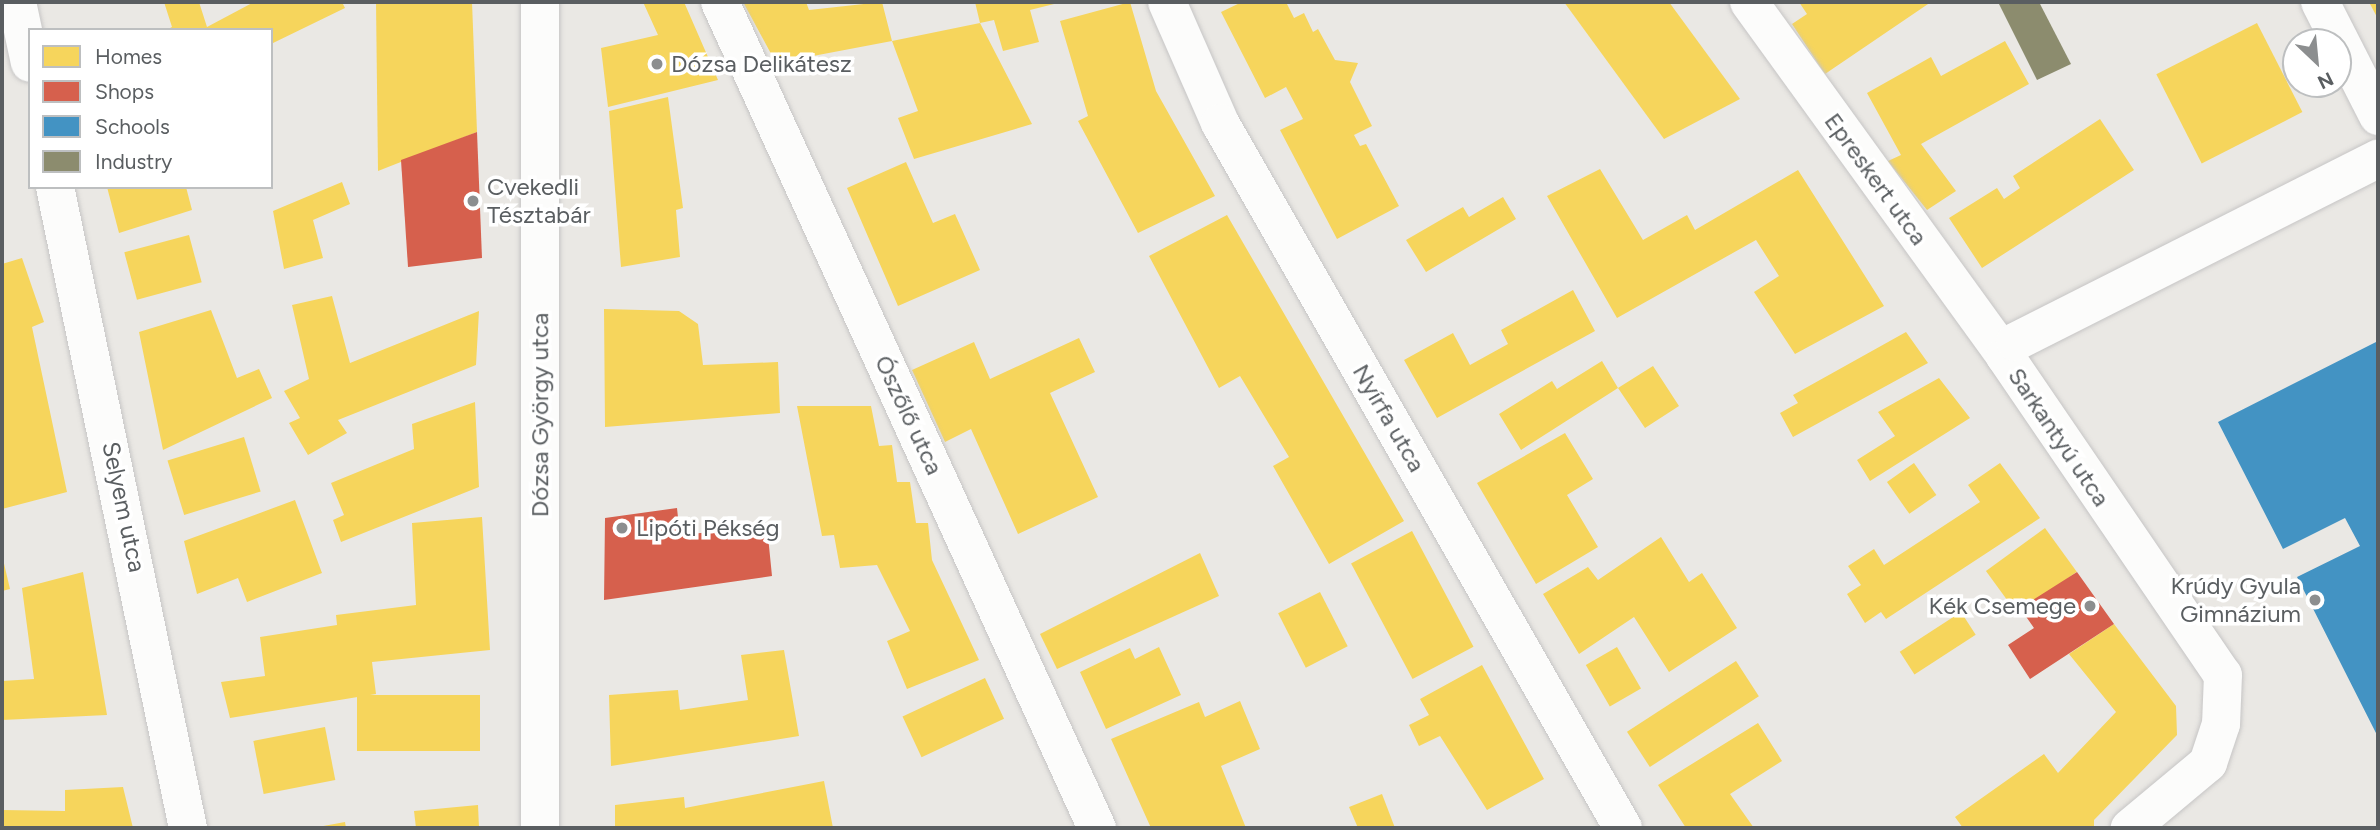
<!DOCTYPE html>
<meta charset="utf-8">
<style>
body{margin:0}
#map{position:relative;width:2380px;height:830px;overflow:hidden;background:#eae8e4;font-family:Figtree,sans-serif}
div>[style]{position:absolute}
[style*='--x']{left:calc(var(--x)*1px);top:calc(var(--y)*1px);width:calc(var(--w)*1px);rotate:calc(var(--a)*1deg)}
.homes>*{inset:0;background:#f6d55c;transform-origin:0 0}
.shops>*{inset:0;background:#d6604d}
.schools>*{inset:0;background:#4393c3}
.industry>*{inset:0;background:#8c8c6e}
.roads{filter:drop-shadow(0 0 2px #c6c5c5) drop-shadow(0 0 2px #c6c5c5)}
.minor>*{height:38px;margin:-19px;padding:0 19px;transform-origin:19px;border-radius:19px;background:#fcfcfb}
.dots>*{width:19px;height:19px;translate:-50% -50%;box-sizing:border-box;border:4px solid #fff;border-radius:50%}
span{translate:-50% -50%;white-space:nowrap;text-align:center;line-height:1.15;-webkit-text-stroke:7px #fff;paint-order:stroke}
.poi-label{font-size:24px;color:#5a5e61}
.left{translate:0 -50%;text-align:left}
.right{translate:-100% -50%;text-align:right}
.street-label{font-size:24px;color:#5a5e61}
.frame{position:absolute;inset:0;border:4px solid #5a5e61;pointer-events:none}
.legend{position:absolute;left:28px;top:28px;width:245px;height:161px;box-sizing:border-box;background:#fff;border:2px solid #bdbfc0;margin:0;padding:9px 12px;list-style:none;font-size:21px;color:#5a5e61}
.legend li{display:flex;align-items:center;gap:14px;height:35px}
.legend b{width:35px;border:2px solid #bdbfc0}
.north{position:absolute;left:2282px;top:28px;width:70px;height:70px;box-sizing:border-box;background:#fff;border:2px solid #bdbfc0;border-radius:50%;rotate:154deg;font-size:19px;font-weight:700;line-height:28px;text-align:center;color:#5a5e61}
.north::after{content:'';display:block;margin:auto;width:24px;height:32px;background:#8c8e8f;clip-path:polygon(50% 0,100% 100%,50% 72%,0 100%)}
</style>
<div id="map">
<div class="homes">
<i style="clip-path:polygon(164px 2px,199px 2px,207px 27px,254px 2px,342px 2px,345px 8px,271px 44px,271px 30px,166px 30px,172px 27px)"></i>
<i style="clip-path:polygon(376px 2px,472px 2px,477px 132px,378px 171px)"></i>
<i style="clip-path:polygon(643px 2px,684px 2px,718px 80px,608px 107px,601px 48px,658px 35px)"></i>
<i style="clip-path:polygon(743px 2px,806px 2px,809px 10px,882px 2px,892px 41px,776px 63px)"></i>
<i style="clip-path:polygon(975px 2px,1062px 2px,1030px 10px,1039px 42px,1003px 51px,994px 20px,980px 23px,1032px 124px,914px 159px,898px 118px,918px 111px,892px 41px,980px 23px)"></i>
<i style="clip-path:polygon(1130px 2px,1156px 91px,1215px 196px,1138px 233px,1078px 121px,1088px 116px,1060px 21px)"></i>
<i style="clip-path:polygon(1242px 2px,1286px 2px,1294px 18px,1304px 13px,1313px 32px,1318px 29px,1335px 60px,1358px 63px,1350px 82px,1372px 126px,1354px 135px,1360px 146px,1366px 144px,1399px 206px,1337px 239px,1280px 130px,1303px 119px,1286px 87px,1265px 98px,1221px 12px)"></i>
<i style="clip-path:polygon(1564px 2px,1669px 2px,1740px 99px,1664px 139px)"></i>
<i style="clip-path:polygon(1799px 2px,1931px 2px,1825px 74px,1792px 24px,1807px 14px)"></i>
<i style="clip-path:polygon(2369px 2px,2378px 2px,2378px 19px)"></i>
<i style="left:2257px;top:23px;width:100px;height:113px;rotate:63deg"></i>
<i style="clip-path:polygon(2005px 41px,2029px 84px,1921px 144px,1956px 191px,1927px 210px,1888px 161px,1901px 155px,1867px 93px,1931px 57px,1941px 76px)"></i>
<i style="clip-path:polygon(668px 97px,683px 208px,676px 210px,680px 257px,621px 267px,609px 111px)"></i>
<i style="clip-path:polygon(2100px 119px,2134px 170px,1982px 268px,1949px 218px,1997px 188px,2004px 199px,2020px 188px,2013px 176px)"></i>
<i style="clip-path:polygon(906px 162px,933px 223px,955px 214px,980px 270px,898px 306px,847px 188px)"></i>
<i style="clip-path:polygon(1600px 169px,1643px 240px,1687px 215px,1695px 230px,1798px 170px,1884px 306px,1795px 354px,1754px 292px,1779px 276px,1756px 240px,1617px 318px,1547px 196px)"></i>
<i style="clip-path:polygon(342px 182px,350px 204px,313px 220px,323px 258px,284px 269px,273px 211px)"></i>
<i style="clip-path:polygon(107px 187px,186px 187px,192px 210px,119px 233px)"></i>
<i style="clip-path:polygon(1503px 197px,1516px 219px,1426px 272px,1406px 240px,1463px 207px,1469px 217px)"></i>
<i style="clip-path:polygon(1227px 215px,1404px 521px,1329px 564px,1273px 466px,1289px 457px,1240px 376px,1219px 388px,1149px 256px)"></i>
<i style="left:189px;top:235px;width:49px;height:67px;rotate:75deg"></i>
<i style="clip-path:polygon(22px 258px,44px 322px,32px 327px,67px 492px,2px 509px,2px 264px)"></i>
<i style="clip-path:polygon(1573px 290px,1595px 331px,1437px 418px,1404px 360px,1453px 333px,1470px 365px,1508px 344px,1501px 330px)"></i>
<i style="clip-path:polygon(332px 296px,350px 363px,479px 311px,476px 365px,338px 420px,347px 433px,308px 455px,289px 423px,300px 418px,284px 391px,309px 379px,292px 305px)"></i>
<i style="clip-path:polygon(604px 309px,679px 311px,698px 324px,703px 365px,778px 362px,780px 413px,605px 427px)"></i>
<i style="clip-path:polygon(211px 310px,237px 378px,259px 369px,272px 398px,163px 450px,139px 332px)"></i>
<i style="clip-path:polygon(1906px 332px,1928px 363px,1793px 437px,1780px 413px,1798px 403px,1793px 395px)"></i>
<i style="clip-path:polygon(1079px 338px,1095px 372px,1050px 393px,1098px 497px,1018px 534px,971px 429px,945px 442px,912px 370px,974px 342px,990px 379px)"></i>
<i style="clip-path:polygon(1602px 361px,1618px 388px,1653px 366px,1679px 406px,1645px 428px,1618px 388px,1521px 450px,1499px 414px,1552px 381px,1557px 389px)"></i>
<i style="clip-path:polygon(1939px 378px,1970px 418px,1870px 481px,1857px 460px,1895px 436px,1878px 412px)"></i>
<i style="clip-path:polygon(475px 402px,479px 487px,341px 542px,333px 520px,344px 515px,331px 483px,414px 449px,412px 424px)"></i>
<i style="clip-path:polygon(797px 406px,871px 406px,879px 446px,892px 445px,897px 482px,910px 482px,916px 523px,928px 523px,932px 560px,979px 660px,907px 689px,887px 641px,910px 631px,877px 565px,840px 568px,834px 535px,822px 536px)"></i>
<i style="clip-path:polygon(1565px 433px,1593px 479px,1567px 495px,1598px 547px,1536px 584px,1477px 483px)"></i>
<i style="left:244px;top:437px;width:57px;height:80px;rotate:73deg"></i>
<i style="left:1914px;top:463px;width:39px;height:33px;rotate:55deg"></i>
<i style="clip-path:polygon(2000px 463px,2040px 518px,1886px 619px,1881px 612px,1865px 623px,1847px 594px,1861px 585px,1848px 566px,1874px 549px,1884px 565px,1980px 502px,1968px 485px)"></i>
<i style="clip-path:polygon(295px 500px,322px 573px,247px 602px,238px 578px,197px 594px,184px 541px)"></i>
<i style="clip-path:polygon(482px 517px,490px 650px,372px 662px,376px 694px,230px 718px,221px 682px,265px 676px,260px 637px,337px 625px,336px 615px,416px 605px,412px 523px)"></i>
<i style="left:2045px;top:528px;width:54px;height:73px;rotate:54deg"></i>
<i style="left:1412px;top:531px;width:131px;height:69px;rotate:62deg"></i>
<i style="clip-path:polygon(1661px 537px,1689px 582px,1702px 573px,1737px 628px,1669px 672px,1634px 617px,1579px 654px,1543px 594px,1588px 567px,1598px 580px)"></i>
<i style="clip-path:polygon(1200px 553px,1219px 596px,1057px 669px,1040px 634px)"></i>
<i style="clip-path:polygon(2px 555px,10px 589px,2px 591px)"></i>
<i style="clip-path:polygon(83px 572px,107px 715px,2px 720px,2px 681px,34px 679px,22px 588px)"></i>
<i style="left:1320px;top:592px;width:61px;height:47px;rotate:63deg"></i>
<i style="left:1961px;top:612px;width:27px;height:73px;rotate:57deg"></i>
<i style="clip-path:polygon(2114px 624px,2176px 706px,2177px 735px,2094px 820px,2094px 828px,1963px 828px,1955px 817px,2044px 754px,2058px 773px,2116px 712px,2069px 654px)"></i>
<i style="clip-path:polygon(1159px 647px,1181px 695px,1106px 729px,1080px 672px,1130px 648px,1135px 659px)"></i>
<i style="left:1617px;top:647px;width:48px;height:36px;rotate:60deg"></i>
<i style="clip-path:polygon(784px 650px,799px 736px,611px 766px,609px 695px,678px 690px,680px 710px,748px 700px,741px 655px)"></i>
<i style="left:1736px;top:661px;width:42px;height:130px;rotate:57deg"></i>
<i style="clip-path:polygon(1482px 665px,1544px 779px,1487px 810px,1440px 736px,1419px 746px,1409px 725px,1429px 715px,1420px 699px)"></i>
<i style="left:985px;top:678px;width:45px;height:91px;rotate:65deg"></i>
<i style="left:480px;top:695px;width:56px;height:123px;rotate:90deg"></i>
<i style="clip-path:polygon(1240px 701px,1260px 749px,1221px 766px,1246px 828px,1151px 828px,1111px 739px,1199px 702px,1205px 717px)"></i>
<i style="clip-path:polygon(1758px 723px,1782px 761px,1730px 794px,1754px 828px,1686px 828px,1658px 785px)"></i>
<i style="left:325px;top:727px;width:54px;height:73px;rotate:79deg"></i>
<i style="clip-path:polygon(824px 781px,833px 828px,615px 828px,615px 805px,684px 797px,685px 808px)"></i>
<i style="clip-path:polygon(123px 787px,133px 828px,2px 828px,2px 810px,65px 811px,65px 790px)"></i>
<i style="clip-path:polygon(1382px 794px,1395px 828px,1358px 828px,1349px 807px)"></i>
<i style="clip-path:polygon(478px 805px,479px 828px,416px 828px,414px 811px)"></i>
<i style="clip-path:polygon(345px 822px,346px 828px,318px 828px,318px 827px)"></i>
</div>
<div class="shops">
<i style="clip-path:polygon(477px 132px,482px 258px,408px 267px,401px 160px)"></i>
<i style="clip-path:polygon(677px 508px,679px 527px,691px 534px,767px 526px,772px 576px,604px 600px,605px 518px)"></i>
<i style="clip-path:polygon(2077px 572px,2114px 624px,2030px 679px,2008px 645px,2034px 628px,2020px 608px)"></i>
</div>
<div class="schools">
<i style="clip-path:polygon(2378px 341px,2378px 737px,2297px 577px,2360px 546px,2345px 518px,2283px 549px,2218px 422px)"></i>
</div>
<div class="industry">
<i style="clip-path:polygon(1998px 2px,2039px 2px,2071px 64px,2037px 80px)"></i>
</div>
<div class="roads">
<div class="minor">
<i style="--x:17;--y:2;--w:62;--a:78"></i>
<i style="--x:540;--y:2;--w:826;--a:90"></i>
<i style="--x:720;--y:2;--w:908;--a:65.47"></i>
<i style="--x:1167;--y:2;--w:132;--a:66.3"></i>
<i style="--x:1220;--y:123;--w:812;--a:60.25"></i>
<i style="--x:1749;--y:2;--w:437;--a:54.1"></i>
<i style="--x:2005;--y:356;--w:386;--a:55.7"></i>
<i style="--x:2223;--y:675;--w:49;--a:92.3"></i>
<i style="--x:2221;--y:724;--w:41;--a:108.4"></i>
<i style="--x:2208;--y:763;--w:102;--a:140.2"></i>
<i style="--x:2320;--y:2;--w:128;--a:63"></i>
<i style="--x:55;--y:187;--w:655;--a:78.28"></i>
<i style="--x:2005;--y:356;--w:17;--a:-54"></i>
<i style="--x:2015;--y:342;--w:407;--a:-26.8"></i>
</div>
</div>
<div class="dots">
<i style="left:657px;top:64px;background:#8c8e8f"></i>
<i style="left:473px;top:201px;background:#8c8e8f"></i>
<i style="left:622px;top:528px;background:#8c8e8f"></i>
<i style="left:2315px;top:600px;background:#8c8e8f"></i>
<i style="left:2090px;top:606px;background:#8c8e8f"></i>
</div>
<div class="poi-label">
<span class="left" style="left:671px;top:64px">Dózsa Delikátesz</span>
<span class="left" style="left:487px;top:201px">Cvekedli<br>Tésztabár</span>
<span class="left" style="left:636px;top:528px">Lipóti Pékség</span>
<span class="right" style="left:2301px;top:600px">Krúdy Gyula<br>Gimnázium</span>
<span class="right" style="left:2076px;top:606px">Kék Csemege</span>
</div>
<div class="street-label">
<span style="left:1876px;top:179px;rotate:54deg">Epreskert utca</span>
<span style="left:540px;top:415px;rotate:-90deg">Dózsa György utca</span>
<span style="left:909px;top:415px;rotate:65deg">Ószőlő utca</span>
<span style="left:1389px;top:418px;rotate:60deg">Nyírfa utca</span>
<span style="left:2059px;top:437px;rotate:56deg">Sarkantyú utca</span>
<span style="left:124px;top:507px;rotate:78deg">Selyem utca</span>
</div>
<div class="frame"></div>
<ul class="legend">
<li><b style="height:19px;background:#f6d55c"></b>Homes</li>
<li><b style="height:19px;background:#d6604d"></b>Shops</li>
<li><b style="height:19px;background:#4393c3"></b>Schools</li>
<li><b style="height:19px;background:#8c8c6e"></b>Industry</li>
</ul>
<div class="north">N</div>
</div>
